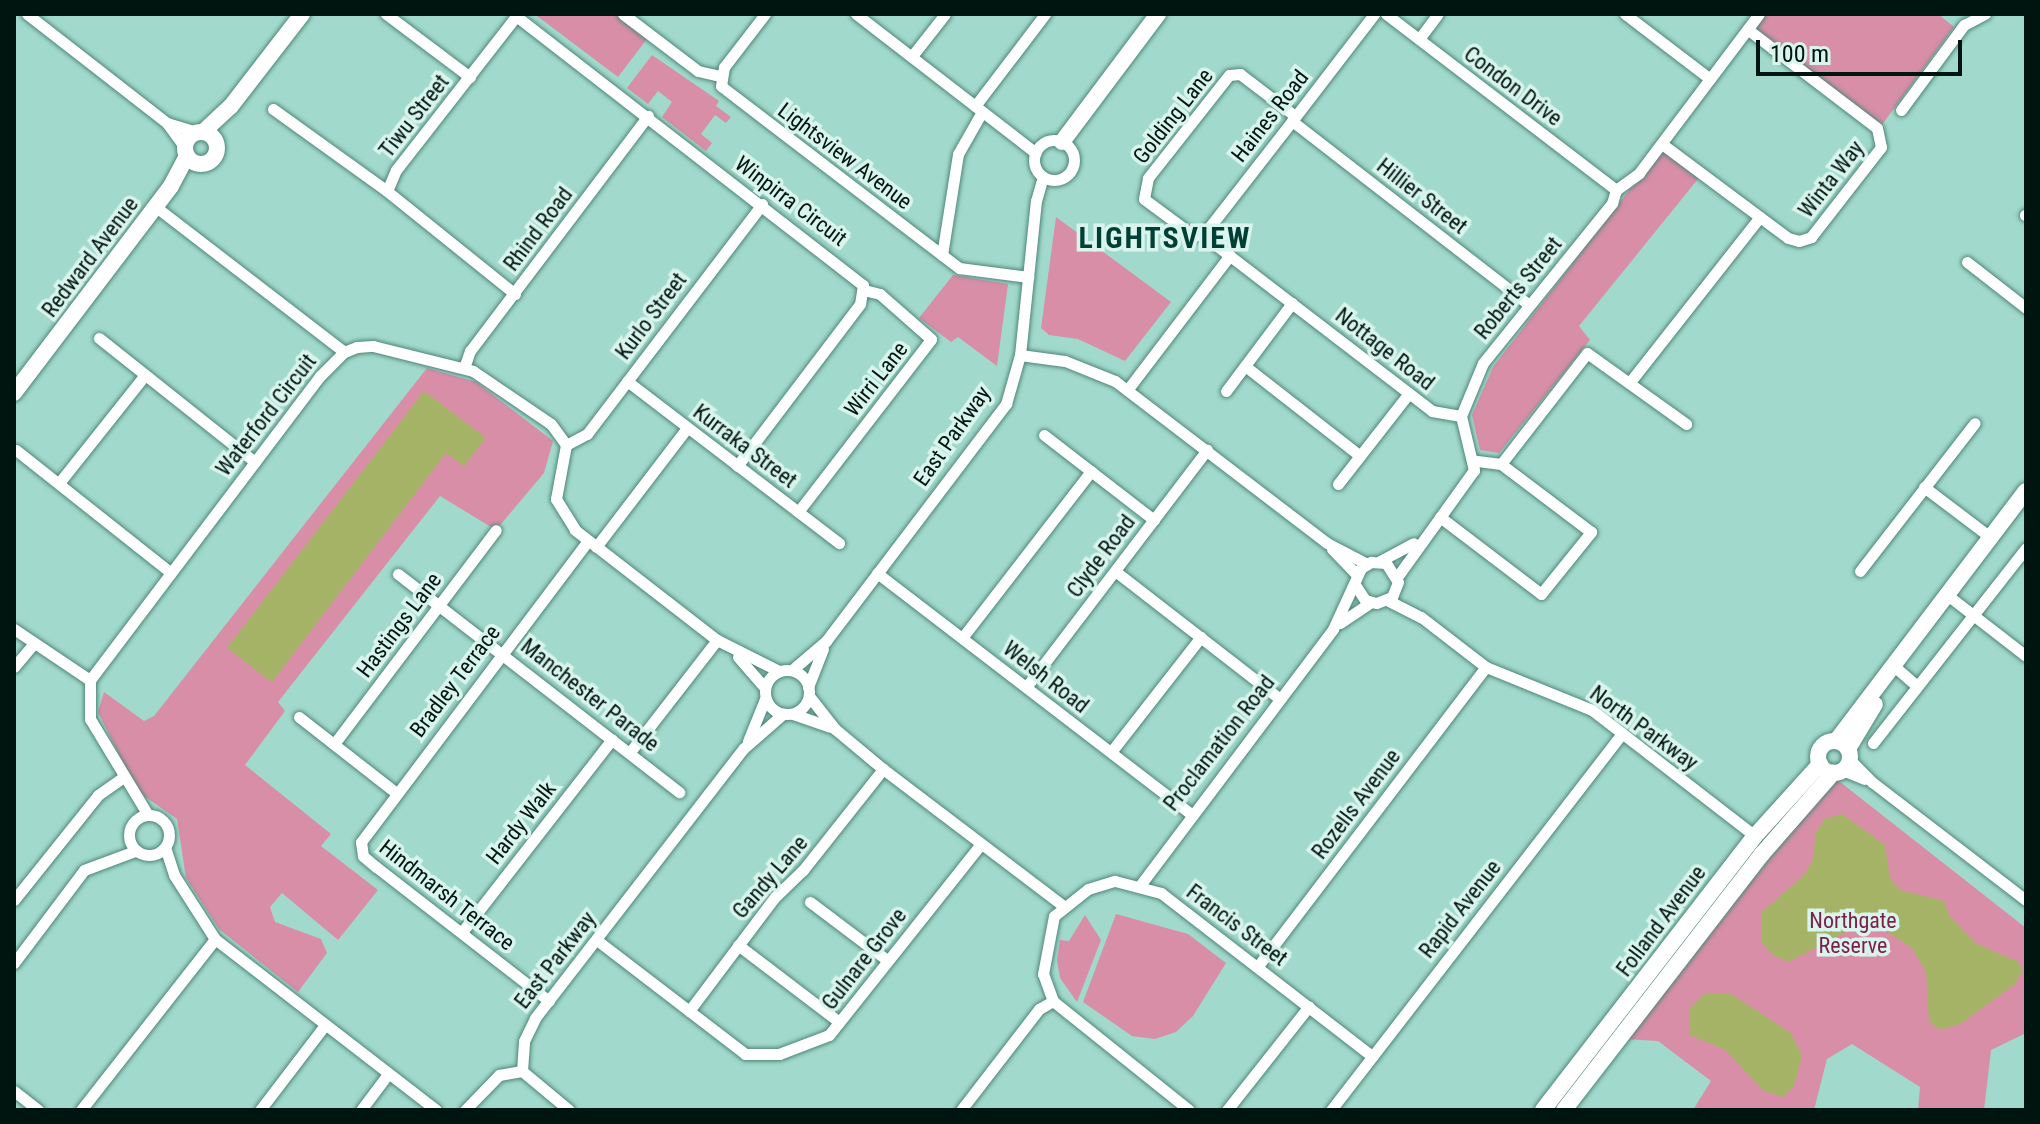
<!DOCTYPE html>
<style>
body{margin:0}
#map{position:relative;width:2040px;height:1124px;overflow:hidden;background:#a1dacc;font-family:"Roboto Condensed",sans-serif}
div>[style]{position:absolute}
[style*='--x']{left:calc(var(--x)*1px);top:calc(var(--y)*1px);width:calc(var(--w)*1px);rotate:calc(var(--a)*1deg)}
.green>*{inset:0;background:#d88ea7}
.water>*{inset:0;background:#a5b367}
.roads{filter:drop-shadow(0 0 2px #50867a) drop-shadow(0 0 2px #50867a)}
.street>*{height:11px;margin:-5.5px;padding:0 5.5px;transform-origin:5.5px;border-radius:5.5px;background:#fff}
.street>.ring{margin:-5.5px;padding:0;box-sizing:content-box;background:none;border:11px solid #fff;border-radius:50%}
.secondary>*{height:16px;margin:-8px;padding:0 8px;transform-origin:8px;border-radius:8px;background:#fff}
.secondary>.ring{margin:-8px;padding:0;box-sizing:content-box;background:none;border:16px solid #fff;border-radius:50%}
span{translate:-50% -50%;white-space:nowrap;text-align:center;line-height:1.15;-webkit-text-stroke:7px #d8f4ec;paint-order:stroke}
.street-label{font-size:22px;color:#011510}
.park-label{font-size:22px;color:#7c2049}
.district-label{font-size:30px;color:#003f35;font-weight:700;letter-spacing:2px}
.frame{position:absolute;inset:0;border:16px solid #011510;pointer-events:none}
.scale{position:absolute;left:1756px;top:40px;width:206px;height:36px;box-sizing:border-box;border:4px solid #011510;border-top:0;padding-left:10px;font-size:24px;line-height:28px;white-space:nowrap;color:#011510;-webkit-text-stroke:6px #d8f4ec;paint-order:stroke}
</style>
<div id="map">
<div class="green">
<i style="clip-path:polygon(614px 14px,647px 39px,618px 77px,537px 16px)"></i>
<i style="clip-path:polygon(1758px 14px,1938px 14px,1954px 27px,1881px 126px,1747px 27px)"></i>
<i style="clip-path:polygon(652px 55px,719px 101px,716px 106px,731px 117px,726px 123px,715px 115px,701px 134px,712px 143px,706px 151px,662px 117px,672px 102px,658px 91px,648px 104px,627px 88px)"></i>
<i style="clip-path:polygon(1664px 145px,1702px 174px,1579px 326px,1590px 340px,1499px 453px,1480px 450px,1472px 415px,1493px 367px)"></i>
<i style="clip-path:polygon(1056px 217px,1171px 302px,1125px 361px,1078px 339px,1049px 335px,1041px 328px)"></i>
<i style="clip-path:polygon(953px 275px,1008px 284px,997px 366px,958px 337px,951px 342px,919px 318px)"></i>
<i style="clip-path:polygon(427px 368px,476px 382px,553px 441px,544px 473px,496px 530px,440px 496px,278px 702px,285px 711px,245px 765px,331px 834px,321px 846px,378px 890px,338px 940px,282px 893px,270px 907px,275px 922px,321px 939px,327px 953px,298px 992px,219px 929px,186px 878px,177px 819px,137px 791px,98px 712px,104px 692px,144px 721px,154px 716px)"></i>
<i style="clip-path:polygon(1835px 778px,2026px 928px,2026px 1033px,1991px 1050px,1984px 1110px,1918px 1110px,1920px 1087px,1852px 1044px,1827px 1059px,1814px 1110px,1693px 1110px,1711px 1081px,1658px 1041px,1624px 1039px)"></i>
<i style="clip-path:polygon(1116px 914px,1188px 934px,1226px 963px,1193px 1016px,1176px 1032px,1155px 1039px,1132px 1036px,1083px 1002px)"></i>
<i style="clip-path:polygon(1085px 915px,1101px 940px,1077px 1002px,1060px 978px,1057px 960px,1060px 940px,1069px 941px)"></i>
</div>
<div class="water">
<i style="clip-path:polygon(424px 391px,486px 438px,464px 466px,446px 453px,272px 682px,227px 648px)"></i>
<i style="clip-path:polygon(1842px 814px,1885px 845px,1890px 878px,1900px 890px,1944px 901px,1949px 915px,1976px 943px,2020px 963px,2022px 973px,2014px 985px,1960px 1024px,1940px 1030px,1929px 1021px,1926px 972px,1912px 948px,1886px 931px,1860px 925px,1788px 962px,1773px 955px,1761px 942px,1762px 912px,1803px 876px,1812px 862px,1816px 832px,1825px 819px)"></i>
<i style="clip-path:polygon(1705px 993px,1730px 993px,1791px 1033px,1802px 1056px,1794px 1086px,1784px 1097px,1764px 1091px,1725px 1050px,1690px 1035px,1689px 1010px)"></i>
</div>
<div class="roads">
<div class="street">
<i style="--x:27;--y:14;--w:177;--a:37.9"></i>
<i style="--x:167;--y:123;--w:31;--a:54"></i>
<i style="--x:386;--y:14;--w:105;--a:36.9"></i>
<i style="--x:623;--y:14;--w:94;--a:37.2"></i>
<i style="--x:698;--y:71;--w:22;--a:13"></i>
<i style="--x:765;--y:14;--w:67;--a:127.7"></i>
<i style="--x:724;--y:67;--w:19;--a:99"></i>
<i style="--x:721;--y:86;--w:300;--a:37.4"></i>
<i style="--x:959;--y:268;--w:70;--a:7.4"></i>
<i style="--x:856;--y:14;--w:227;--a:37.7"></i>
<i style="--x:1386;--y:14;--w:290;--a:37.4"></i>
<i style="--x:1625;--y:14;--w:107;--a:37.4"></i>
<i style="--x:516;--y:16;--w:439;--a:37.8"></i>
<i style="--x:863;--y:285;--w:19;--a:99"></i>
<i style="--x:860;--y:304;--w:203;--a:127.2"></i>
<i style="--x:1419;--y:39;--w:31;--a:-53"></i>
<i style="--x:912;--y:56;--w:53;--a:-51.8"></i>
<i style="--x:975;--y:106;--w:116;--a:-52.7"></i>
<i style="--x:273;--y:109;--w:140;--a:35.7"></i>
<i style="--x:1901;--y:110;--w:106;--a:-53.5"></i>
<i style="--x:1964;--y:25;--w:24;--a:-28"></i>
<i style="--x:1295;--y:116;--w:69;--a:-142.6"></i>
<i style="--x:1240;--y:74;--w:11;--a:175"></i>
<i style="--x:1229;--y:75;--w:131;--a:128.2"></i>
<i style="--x:1148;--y:178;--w:21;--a:101"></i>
<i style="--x:1144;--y:199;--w:62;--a:36.5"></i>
<i style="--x:1194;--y:236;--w:16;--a:-27"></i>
<i style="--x:1208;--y:229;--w:137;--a:-52.1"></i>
<i style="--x:1292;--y:121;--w:135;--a:-52.5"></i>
<i style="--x:1292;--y:121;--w:299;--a:37.8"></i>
<i style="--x:167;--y:123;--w:31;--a:17"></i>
<i class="ring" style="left:1034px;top:140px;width:29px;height:29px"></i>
<i style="--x:1662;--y:144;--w:157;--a:36.7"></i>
<i style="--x:1788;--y:238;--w:11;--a:15"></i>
<i style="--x:1799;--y:241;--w:13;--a:-18"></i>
<i style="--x:1811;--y:237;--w:114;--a:-52.1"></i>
<i style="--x:1881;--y:147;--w:19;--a:-102"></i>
<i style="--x:1877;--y:128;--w:163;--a:-142.7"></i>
<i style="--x:1616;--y:190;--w:29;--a:-36"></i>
<i style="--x:1639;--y:173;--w:199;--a:-53"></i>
<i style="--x:156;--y:207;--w:237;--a:37.6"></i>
<i style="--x:2025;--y:215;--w:1;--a:-45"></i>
<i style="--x:1208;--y:229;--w:19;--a:62"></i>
<i style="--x:1217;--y:246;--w:271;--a:37.5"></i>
<i style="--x:1432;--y:411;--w:29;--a:10"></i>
<i style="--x:1461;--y:416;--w:56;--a:76.5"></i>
<i style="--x:1474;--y:470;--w:132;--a:125.7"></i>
<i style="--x:942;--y:255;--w:102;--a:-81"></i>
<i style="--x:958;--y:154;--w:48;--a:-60.3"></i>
<i style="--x:1967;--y:262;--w:75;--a:37.9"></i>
<i style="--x:515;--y:294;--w:164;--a:-141.2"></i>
<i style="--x:387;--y:191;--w:23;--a:-67"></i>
<i style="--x:396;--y:170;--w:198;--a:-52"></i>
<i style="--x:99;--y:338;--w:199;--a:38.5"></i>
<i style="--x:1020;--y:355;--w:45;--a:7.6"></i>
<i style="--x:1065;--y:361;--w:54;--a:21.8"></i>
<i style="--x:1115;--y:381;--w:267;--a:37.4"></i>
<i style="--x:1327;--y:543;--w:45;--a:27.7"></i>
<i style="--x:1245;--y:366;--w:146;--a:38"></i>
<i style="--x:464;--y:368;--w:18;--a:-71"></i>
<i style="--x:470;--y:351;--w:295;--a:-52.9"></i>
<i style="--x:627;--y:381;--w:267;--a:37.4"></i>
<i style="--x:1630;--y:382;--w:210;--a:-51.8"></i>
<i style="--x:1128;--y:389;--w:168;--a:-52.7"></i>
<i style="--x:1226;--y:391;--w:110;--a:-53.1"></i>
<i style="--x:1461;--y:416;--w:57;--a:-67.5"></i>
<i style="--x:1483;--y:363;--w:206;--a:-51.1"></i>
<i style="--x:1612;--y:203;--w:14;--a:-73"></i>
<i style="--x:1044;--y:435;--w:139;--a:37.7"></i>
<i style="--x:566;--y:445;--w:24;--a:-28"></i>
<i style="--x:587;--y:434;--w:289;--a:-52.7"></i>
<i style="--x:16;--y:450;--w:196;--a:38.4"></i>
<i style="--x:1501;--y:464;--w:140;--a:-52.2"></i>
<i style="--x:1587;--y:353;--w:122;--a:35.6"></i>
<i style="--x:59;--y:483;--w:138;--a:-51.5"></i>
<i style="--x:1338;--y:484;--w:115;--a:-52"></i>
<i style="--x:1924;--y:487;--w:83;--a:37.1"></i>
<i style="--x:798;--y:512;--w:218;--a:-52.4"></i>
<i style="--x:931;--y:339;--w:68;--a:-138.6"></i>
<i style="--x:880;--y:294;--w:16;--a:-166"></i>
<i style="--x:1440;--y:517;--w:127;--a:37.3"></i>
<i style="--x:1541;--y:594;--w:80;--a:-51.1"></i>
<i style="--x:1591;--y:532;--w:113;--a:-142.9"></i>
<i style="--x:1501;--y:464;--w:26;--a:-173"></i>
<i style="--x:596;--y:547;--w:150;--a:-52.6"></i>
<i style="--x:1332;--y:549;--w:36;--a:46"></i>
<i style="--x:1380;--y:561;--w:38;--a:-28"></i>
<i style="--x:1115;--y:571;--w:207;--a:37.8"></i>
<i style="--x:1860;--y:571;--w:187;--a:-52.2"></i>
<i style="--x:877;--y:573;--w:394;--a:37.5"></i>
<i style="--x:398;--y:574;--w:356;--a:37.8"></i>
<i style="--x:1946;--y:594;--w:101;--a:37.8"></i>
<i style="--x:1387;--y:600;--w:38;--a:27"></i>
<i style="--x:1421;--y:617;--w:82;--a:37.6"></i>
<i style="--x:1486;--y:667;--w:114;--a:22.1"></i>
<i style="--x:1592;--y:710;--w:206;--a:37.7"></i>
<i style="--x:1340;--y:623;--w:36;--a:-34"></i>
<i style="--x:14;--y:629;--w:92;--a:33.9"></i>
<i style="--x:962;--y:638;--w:211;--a:-52.3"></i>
<i style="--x:738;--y:657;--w:41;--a:48.9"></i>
<i style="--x:14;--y:667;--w:30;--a:-50"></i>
<i style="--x:1895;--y:667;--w:29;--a:41"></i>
<i style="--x:792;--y:670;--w:45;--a:-40.5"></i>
<i style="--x:826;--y:641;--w:298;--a:-52.8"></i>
<i style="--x:1006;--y:404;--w:51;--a:-74.1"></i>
<i style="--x:1020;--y:355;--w:155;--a:-84.1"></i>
<i style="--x:1036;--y:201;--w:25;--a:-74"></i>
<i class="ring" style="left:765px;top:670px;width:33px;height:33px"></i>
<i style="--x:1027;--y:686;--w:297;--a:-52.7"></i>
<i style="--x:808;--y:687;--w:41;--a:-68.5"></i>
<i style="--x:809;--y:696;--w:42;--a:51.8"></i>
<i style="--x:835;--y:729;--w:62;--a:39.8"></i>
<i style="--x:883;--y:769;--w:225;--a:37.2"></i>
<i style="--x:793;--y:714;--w:39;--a:19"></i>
<i style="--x:299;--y:717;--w:122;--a:38"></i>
<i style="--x:748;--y:741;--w:45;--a:-68"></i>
<i style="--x:1873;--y:743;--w:248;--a:-51.9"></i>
<i style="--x:334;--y:744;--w:268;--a:-52.9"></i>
<i style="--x:630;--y:752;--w:142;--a:-52.2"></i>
<i style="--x:1111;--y:752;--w:146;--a:-52"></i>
<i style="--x:1849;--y:759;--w:33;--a:45"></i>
<i style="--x:1872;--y:782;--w:194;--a:37.5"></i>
<i style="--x:1842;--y:770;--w:24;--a:22"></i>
<i style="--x:148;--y:815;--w:112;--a:-121.1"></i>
<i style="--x:90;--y:719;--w:39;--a:-90"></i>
<i style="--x:90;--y:680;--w:381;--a:-52.9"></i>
<i style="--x:320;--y:376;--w:34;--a:-45"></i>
<i style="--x:344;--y:352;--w:14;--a:-21"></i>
<i style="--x:357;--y:347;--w:16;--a:-4"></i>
<i style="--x:373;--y:346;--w:103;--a:14"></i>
<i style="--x:473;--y:371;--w:94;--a:34.2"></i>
<i style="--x:551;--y:424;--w:26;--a:54"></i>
<i style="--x:566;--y:445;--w:55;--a:100.5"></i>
<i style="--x:556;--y:499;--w:36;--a:58"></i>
<i style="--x:575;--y:530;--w:180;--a:37.8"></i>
<i style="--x:717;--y:640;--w:69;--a:26.6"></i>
<i class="ring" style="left:129px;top:815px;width:29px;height:29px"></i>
<i style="--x:165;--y:847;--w:29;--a:72"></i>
<i style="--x:174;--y:875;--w:76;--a:57.4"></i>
<i style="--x:215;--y:939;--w:279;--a:37.7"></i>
<i style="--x:1141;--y:884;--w:319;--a:-53"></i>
<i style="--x:1333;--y:629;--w:67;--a:-65.3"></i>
<i style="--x:1361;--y:568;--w:12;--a:-31"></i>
<i style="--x:1371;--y:562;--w:15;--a:4"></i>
<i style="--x:1386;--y:563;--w:22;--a:58"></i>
<i style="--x:1398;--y:582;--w:16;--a:112"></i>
<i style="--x:1392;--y:597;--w:17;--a:159"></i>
<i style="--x:1376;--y:603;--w:11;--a:-165"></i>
<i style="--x:1365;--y:600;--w:17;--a:-123"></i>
<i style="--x:14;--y:900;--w:134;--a:-51.3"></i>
<i style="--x:98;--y:795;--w:29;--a:-35"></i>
<i style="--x:810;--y:902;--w:96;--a:37"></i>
<i style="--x:462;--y:932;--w:244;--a:-52.1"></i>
<i style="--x:598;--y:941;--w:185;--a:37.5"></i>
<i style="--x:745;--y:1054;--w:34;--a:0"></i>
<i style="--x:779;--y:1054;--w:53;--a:-20.8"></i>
<i style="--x:829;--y:1035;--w:244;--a:-51.5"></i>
<i style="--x:738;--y:945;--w:127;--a:37.3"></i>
<i style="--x:14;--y:963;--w:116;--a:-53"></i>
<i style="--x:84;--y:870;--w:54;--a:-20.4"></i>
<i style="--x:1258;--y:966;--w:376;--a:-52.7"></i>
<i style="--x:549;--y:1001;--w:219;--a:-142.2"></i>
<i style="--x:376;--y:867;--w:17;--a:-140"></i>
<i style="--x:363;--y:856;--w:14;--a:-98"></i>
<i style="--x:361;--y:842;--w:377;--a:-53"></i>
<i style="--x:689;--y:1011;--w:143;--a:-53"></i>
<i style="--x:775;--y:897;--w:39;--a:-44"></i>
<i style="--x:803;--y:870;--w:129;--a:-51.6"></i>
<i style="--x:522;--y:1071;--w:61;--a:39.7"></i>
<i style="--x:14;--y:1091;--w:31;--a:38"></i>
<i style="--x:81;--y:1110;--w:217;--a:-51.9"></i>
<i style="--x:260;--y:1110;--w:107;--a:-52.6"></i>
<i style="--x:361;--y:1110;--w:45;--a:-53.1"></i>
<i style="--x:465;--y:1110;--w:49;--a:-45.8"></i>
<i style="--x:499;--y:1075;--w:23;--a:-10"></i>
<i style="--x:522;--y:1071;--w:30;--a:-86"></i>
<i style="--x:524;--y:1041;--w:25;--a:-64"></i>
<i style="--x:535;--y:1018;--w:341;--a:-52.3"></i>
<i style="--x:744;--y:748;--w:52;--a:-41.1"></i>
<i style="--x:961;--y:1110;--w:128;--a:-52.3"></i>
<i style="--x:1039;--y:1009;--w:16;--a:-30"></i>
<i style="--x:1189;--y:1110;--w:174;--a:-141.3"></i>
<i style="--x:1053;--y:1001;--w:29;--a:-110"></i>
<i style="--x:1043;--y:974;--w:59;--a:-79.3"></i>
<i style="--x:1054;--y:916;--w:43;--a:-38.5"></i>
<i style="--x:1088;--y:889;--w:28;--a:-17"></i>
<i style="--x:1115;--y:881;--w:48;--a:14.6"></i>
<i style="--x:1161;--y:893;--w:267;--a:37.7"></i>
<i style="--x:1227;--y:1110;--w:132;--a:-51.7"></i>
<i style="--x:1331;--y:1110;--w:476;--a:-52.3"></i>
</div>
<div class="secondary">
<i class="ring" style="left:185px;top:132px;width:16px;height:16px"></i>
<i style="--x:203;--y:132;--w:38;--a:-43"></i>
<i style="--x:231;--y:106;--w:116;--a:-52.3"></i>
<i style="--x:1062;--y:142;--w:160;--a:-53.1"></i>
<i style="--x:14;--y:393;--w:260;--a:-52.8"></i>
<i style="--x:171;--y:186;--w:34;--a:-62"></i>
<i style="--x:1836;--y:741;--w:314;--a:-52.8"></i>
<i class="ring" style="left:1818px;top:741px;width:16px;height:16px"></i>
<i style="--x:1848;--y:749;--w:52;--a:-59"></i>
<i style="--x:1543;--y:1110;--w:346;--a:-52.3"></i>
<i style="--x:1755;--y:836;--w:97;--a:-47.9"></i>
<i style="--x:1564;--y:1110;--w:324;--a:-52.3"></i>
<i style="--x:1762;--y:854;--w:108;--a:-48.8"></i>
</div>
</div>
<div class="street-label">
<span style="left:1513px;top:86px;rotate:37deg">Condon Drive</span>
<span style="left:414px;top:116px;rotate:-52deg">Tiwu Street</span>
<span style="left:1173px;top:116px;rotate:-52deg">Golding Lane</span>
<span style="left:1270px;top:116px;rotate:-52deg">Haines Road</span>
<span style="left:845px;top:156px;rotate:37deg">Lightsview Avenue</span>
<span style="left:1831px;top:179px;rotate:-52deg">Winta Way</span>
<span style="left:1422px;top:196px;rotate:38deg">Hillier Street</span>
<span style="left:791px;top:201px;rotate:37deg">Winpirra Circuit</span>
<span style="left:538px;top:229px;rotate:-53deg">Rhind Road</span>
<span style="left:90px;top:257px;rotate:-53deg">Redward Avenue</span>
<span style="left:1518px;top:288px;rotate:-51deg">Roberts Street</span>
<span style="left:651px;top:316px;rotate:-53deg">Kurlo Street</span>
<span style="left:1385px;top:349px;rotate:38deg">Nottage Road</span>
<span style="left:876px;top:379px;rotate:-52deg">Wirri Lane</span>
<span style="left:266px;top:415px;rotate:-52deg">Waterford Circuit</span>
<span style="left:952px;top:436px;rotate:-55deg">East Parkway</span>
<span style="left:745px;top:446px;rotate:37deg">Kurraka Street</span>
<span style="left:1101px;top:556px;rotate:-53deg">Clyde Road</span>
<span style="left:399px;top:625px;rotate:-53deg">Hastings Lane</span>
<span style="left:1046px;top:677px;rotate:38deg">Welsh Road</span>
<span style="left:455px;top:681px;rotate:-53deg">Bradley Terrace</span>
<span style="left:590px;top:695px;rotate:38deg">Manchester Parade</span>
<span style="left:1644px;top:728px;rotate:36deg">North Parkway</span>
<span style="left:1219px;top:743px;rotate:-52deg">Proclamation Road</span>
<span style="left:1356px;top:804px;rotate:-53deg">Rozells Avenue</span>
<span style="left:521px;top:823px;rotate:-52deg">Hardy Walk</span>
<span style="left:770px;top:877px;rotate:-49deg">Gandy Lane</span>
<span style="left:447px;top:895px;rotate:38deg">Hindmarsh Terrace</span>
<span style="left:1460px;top:909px;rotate:-52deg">Rapid Avenue</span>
<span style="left:1661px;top:921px;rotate:-53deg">Folland Avenue</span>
<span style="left:1237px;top:925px;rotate:37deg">Francis Street</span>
<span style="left:864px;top:959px;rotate:-52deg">Gulnare Grove</span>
<span style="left:555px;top:960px;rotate:-52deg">East Parkway</span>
</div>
<div class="park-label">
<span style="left:1853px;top:933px">Northgate<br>Reserve</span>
</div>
<div class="district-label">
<span style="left:1165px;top:238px">LIGHTSVIEW</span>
</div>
<div class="frame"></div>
<div class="scale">100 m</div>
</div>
